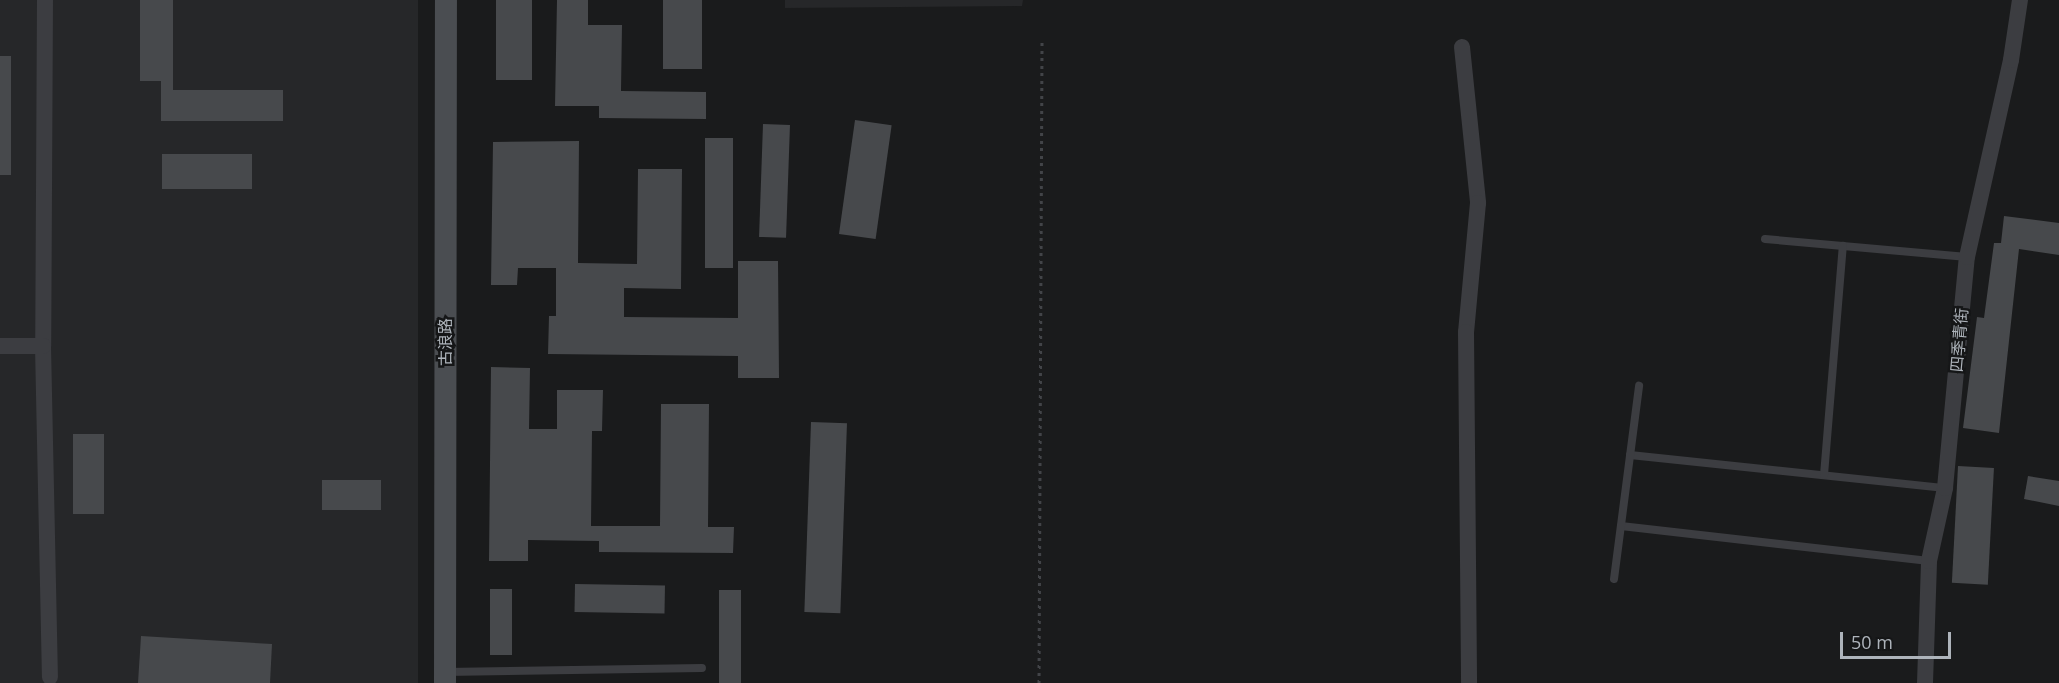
<!DOCTYPE html>
<meta charset="utf-8">
<style>
body{margin:0}
#map{position:relative;width:2059px;height:683px;overflow:hidden;background:#1a1b1c;font-family:"Open Sans","Noto Sans SC",sans-serif}
div>[style]{position:absolute}
[style*='--x']{left:calc(var(--x)*1px);top:calc(var(--y)*1px);width:calc(var(--w)*1px);rotate:calc(var(--a)*1deg)}
.built>*{inset:0;background:#262729;transform-origin:0 0}
.building>*{inset:0;background:#47494c;transform-origin:0 0}
.path>*{height:3px;margin-top:-1.5px;transform-origin:0;background:repeating-linear-gradient(90deg,#424448 0 3px,transparent 0 7.5px)}
.lane>*{height:8px;margin:-4px;padding:0 4px;transform-origin:4px;border-radius:4px;background:#3c3d41}
.street>*{height:16px;margin:-8px;padding:0 8px;transform-origin:8px;border-radius:8px;background:#3c3d41}
.secondary>*{height:22px;margin:-11px;padding:0 11px;transform-origin:11px;border-radius:11px;background:#4a4d51}
span{translate:-50% -50%;white-space:nowrap;text-align:center;line-height:1.15;-webkit-text-stroke:5px #151617;paint-order:stroke}
.street-label{font-size:16px;color:#aeb4bb}
.scale{position:absolute;left:1840px;top:632px;width:111px;height:27px;box-sizing:border-box;border:3px solid #aeb4bb;border-top:0;padding-left:8px;font-size:18px;line-height:21px;white-space:nowrap;color:#aeb4bb;-webkit-text-stroke:4px #151617;paint-order:stroke}
</style>
<div id="map">
<div class="built">
<i style="left:0;top:0;width:418px;height:683px"></i>
<i style="clip-path:polygon(785px 0,1023px 0,1022px 6px,785px 8px)"></i>
</div>
<div class="building">
<i style="clip-path:polygon(140px 0,173px 0,173px 90px,283px 90px,283px 121px,161px 121px,161px 81px,140px 81px)"></i>
<i style="left:496px;top:0;width:36px;height:80px"></i>
<i style="clip-path:polygon(557px 0,588px 0,588px 25px,622px 25px,621px 91px,706px 92px,706px 119px,599px 118px,599px 106px,555px 106px)"></i>
<i style="left:663px;top:0;width:39px;height:69px"></i>
<i style="left:0;top:56px;width:11px;height:119px"></i>
<i style="left:855px;top:120px;width:37px;height:115px;rotate:8deg"></i>
<i style="left:763px;top:124px;width:27px;height:113px;rotate:2deg"></i>
<i style="left:705px;top:138px;width:28px;height:130px"></i>
<i style="clip-path:polygon(579px 141px,578px 263px,637px 264px,638px 169px,682px 169px,681px 289px,624px 288px,624px 317px,738px 318px,738px 261px,778px 261px,779px 378px,738px 378px,738px 356px,548px 354px,549px 316px,556px 316px,556px 268px,518px 268px,517px 285px,491px 285px,493px 142px)"></i>
<i style="left:162px;top:154px;width:90px;height:35px"></i>
<i style="clip-path:polygon(2004px 216px,2059px 223px,2059px 255px,2019px 249px,1999px 433px,1963px 428px,1977px 317px,1984px 318px,1994px 243px,2001px 243px)"></i>
<i style="clip-path:polygon(491px 367px,530px 368px,529px 429px,557px 429px,557px 390px,603px 390px,602px 431px,592px 431px,591px 526px,660px 526px,661px 404px,709px 404px,708px 527px,734px 527px,733px 553px,599px 552px,599px 541px,528px 540px,528px 561px,489px 561px)"></i>
<i style="left:811px;top:422px;width:36px;height:190px;rotate:2deg"></i>
<i style="left:73px;top:434px;width:31px;height:80px"></i>
<i style="left:1958px;top:466px;width:36px;height:117px;rotate:3deg"></i>
<i style="clip-path:polygon(2028px 476px,2059px 481px,2059px 506px,2024px 499px)"></i>
<i style="left:322px;top:480px;width:59px;height:30px"></i>
<i style="left:575px;top:584px;width:90px;height:28px;rotate:1deg"></i>
<i style="left:490px;top:589px;width:22px;height:66px"></i>
<i style="left:719px;top:590px;width:22px;height:93px"></i>
<i style="clip-path:polygon(141px 636px,272px 644px,270px 683px,138px 683px)"></i>
</div>
<div class="path">
<i style="--x:1039;--y:683;--w:643;--a:-89.73"></i>
</div>
<div class="lane">
<i style="--x:1765;--y:239;--w:203;--a:5.1"></i>
<i style="--x:1630;--y:455;--w:317;--a:6"></i>
<i style="--x:1824;--y:475;--w:230;--a:-85.3"></i>
<i style="--x:1621;--y:526;--w:310;--a:6.5"></i>
<i style="--x:1614;--y:579;--w:195;--a:-82.6"></i>
<i style="--x:445;--y:672;--w:257;--a:-0.9"></i>
</div>
<div class="street">
<i style="--x:45;--y:0;--w:346;--a:90.3"></i>
<i style="--x:43;--y:346;--w:331;--a:88.8"></i>
<i style="--x:1462;--y:47;--w:157;--a:84.1"></i>
<i style="--x:1478;--y:203;--w:130;--a:95.3"></i>
<i style="--x:1466;--y:332;--w:351;--a:89.5"></i>
<i style="--x:0;--y:346;--w:43;--a:0"></i>
<i style="--x:1925;--y:683;--w:122;--a:-88.1"></i>
<i style="--x:1929;--y:561;--w:75;--a:-77.6"></i>
<i style="--x:1945;--y:488;--w:232;--a:-84.6"></i>
<i style="--x:1967;--y:257;--w:202;--a:-77.4"></i>
<i style="--x:2011;--y:60;--w:61;--a:-81.5"></i>
</div>
<div class="secondary">
<i style="--x:445;--y:683;--w:683;--a:-89.92"></i>
</div>
<div class="street-label">
<span style="left:1959px;top:340px;rotate:-85deg">四季青街</span>
<span style="left:445px;top:342px;rotate:-90deg">古浪路</span>
</div>
<div class="scale">50 m</div>
</div>
